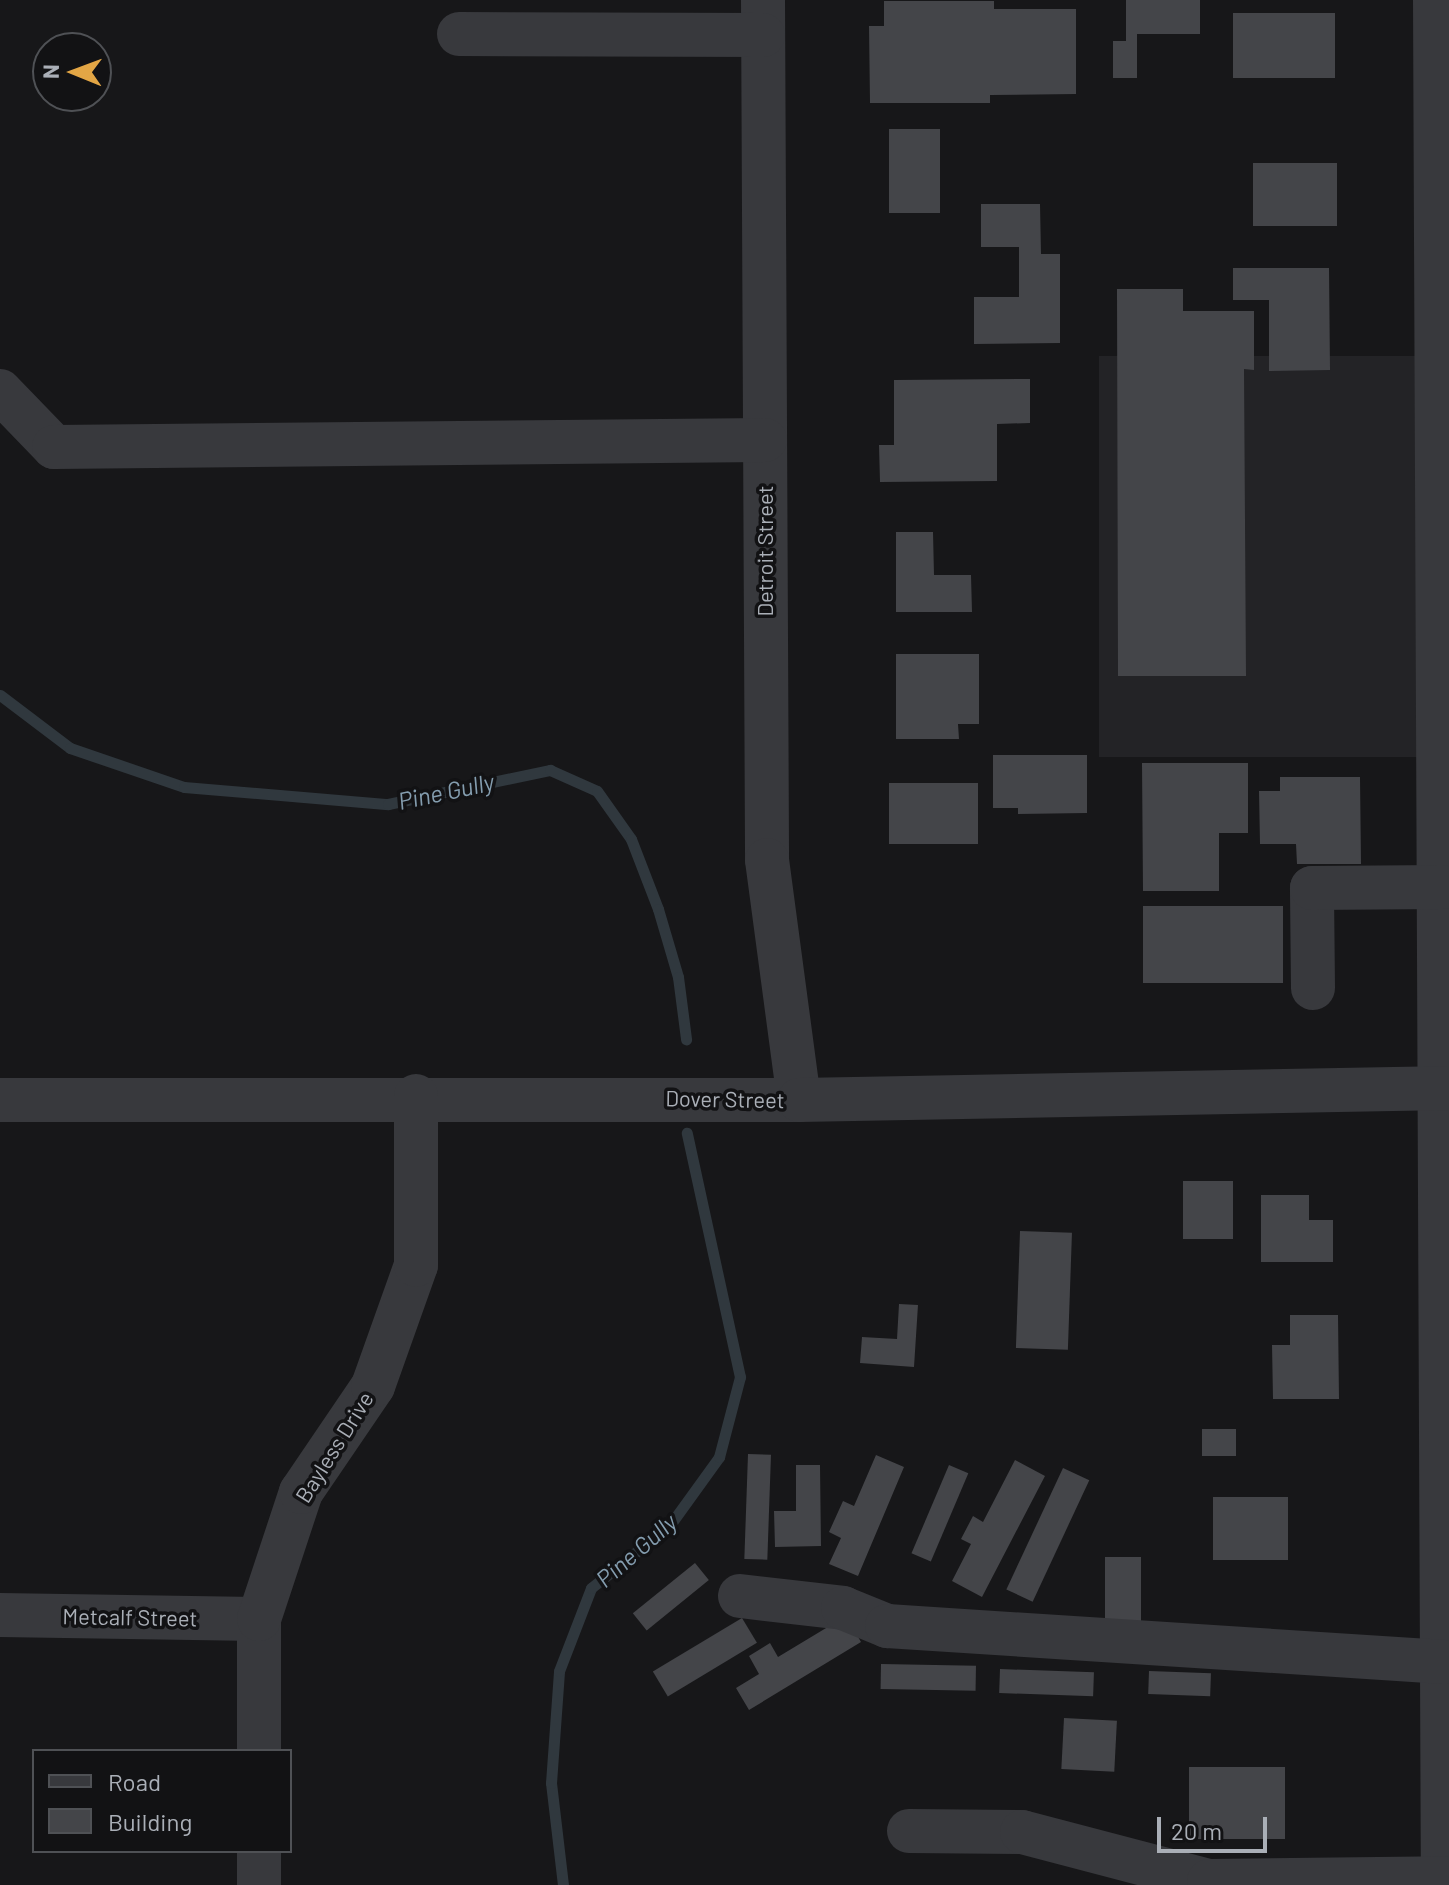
<!DOCTYPE html>
<style>
body{margin:0}
#map{position:relative;width:1449px;height:1885px;overflow:hidden;background:#171719;font-family:Barlow,sans-serif}
div>[style]{position:absolute}
[style*='--x']{left:calc(var(--x)*1px);top:calc(var(--y)*1px);width:calc(var(--w)*1px);rotate:calc(var(--a)*1deg)}
.built>*{inset:0;background:#232326;transform-origin:0 0}
.stream>*{height:11px;margin:-5.5px;padding:0 5.5px;transform-origin:5.5px;border-radius:5.5px;background:#30383e}
.building>*{inset:0;background:#444549;transform-origin:0 0}
.minor>*{height:44px;margin:-22px;padding:0 22px;transform-origin:22px;border-radius:22px;background:#38393d}
span{translate:-50% -50%;white-space:nowrap;text-align:center;line-height:1.15;-webkit-text-stroke:7px #121214;paint-order:stroke}
.street-label{font-size:22px;color:#aaafb7}
.water-label{font-size:24px;color:#849daf;font-style:italic}
.legend{position:absolute;left:32px;top:1749px;width:260px;height:104px;box-sizing:border-box;background:#121214;border:2px solid #4f5155;margin:0;padding:10px 14px;list-style:none;font-size:24px;color:#aaafb7}
.legend li{display:flex;align-items:center;gap:16px;height:40px}
.legend b{width:40px;border:2px solid #4f5155}
.north{position:absolute;left:32px;top:32px;width:80px;height:80px;box-sizing:border-box;background:#121214;border:2px solid #4f5155;border-radius:50%;rotate:271deg;font-size:22px;font-weight:700;line-height:32px;text-align:center;color:#aaafb7}
.north::after{content:'';display:block;margin:auto;width:28px;height:36px;background:#e3a645;clip-path:polygon(50% 0,100% 100%,50% 72%,0 100%)}
.scale{position:absolute;left:1157px;top:1817px;width:110px;height:36px;box-sizing:border-box;border:4px solid #aaafb7;border-top:0;padding-left:10px;font-size:24px;line-height:28px;white-space:nowrap;color:#aaafb7;-webkit-text-stroke:6px #121214;paint-order:stroke}
</style>
<div id="map">
<div class="built">
<i style="left:1449px;top:356px;width:401px;height:350px;rotate:90deg"></i>
</div>
<div class="stream">
<i style="--x:0;--y:695;--w:88;--a:37.1"></i>
<i style="--x:70;--y:748;--w:120;--a:18.9"></i>
<i style="--x:184;--y:787;--w:205;--a:4.8"></i>
<i style="--x:388;--y:804;--w:166;--a:-11.9"></i>
<i style="--x:550;--y:770;--w:51;--a:24.1"></i>
<i style="--x:597;--y:791;--w:59;--a:54.7"></i>
<i style="--x:631;--y:839;--w:75;--a:68.9"></i>
<i style="--x:658;--y:909;--w:71;--a:73.6"></i>
<i style="--x:678;--y:977;--w:63;--a:82.6"></i>
<i style="--x:563;--y:1885;--w:103;--a:-96.7"></i>
<i style="--x:551;--y:1783;--w:112;--a:-85.9"></i>
<i style="--x:559;--y:1671;--w:89;--a:-68.9"></i>
<i style="--x:591;--y:1588;--w:101;--a:-38.6"></i>
<i style="--x:670;--y:1525;--w:84;--a:-54.2"></i>
<i style="--x:719;--y:1457;--w:83;--a:-75.3"></i>
<i style="--x:740;--y:1377;--w:250;--a:-102.3"></i>
</div>
<div class="building">
<i style="clip-path:polygon(1126px 0,1200px 0,1200px 34px,1137px 34px,1137px 78px,1113px 78px,1113px 41px,1126px 41px)"></i>
<i style="clip-path:polygon(884px 1px,994px 1px,994px 9px,1076px 9px,1076px 94px,990px 95px,990px 103px,870px 103px,869px 26px,884px 26px)"></i>
<i style="left:1335px;top:13px;width:65px;height:102px;rotate:90deg"></i>
<i style="left:889px;top:129px;width:51px;height:84px"></i>
<i style="left:1253px;top:163px;width:84px;height:63px"></i>
<i style="clip-path:polygon(981px 204px,1040px 204px,1041px 254px,1060px 254px,1060px 343px,974px 344px,974px 297px,1019px 297px,1019px 247px,981px 247px)"></i>
<i style="clip-path:polygon(1233px 268px,1329px 268px,1330px 370px,1269px 371px,1269px 300px,1233px 300px)"></i>
<i style="clip-path:polygon(1117px 289px,1183px 289px,1183px 311px,1254px 311px,1254px 370px,1244px 369px,1246px 676px,1118px 676px)"></i>
<i style="clip-path:polygon(1030px 379px,1030px 423px,997px 424px,997px 481px,880px 482px,879px 445px,894px 445px,894px 380px)"></i>
<i style="clip-path:polygon(896px 532px,933px 532px,934px 575px,971px 575px,972px 612px,896px 612px)"></i>
<i style="clip-path:polygon(896px 654px,979px 654px,979px 724px,958px 724px,959px 739px,896px 739px)"></i>
<i style="clip-path:polygon(993px 755px,1087px 755px,1087px 813px,1018px 814px,1018px 808px,993px 808px)"></i>
<i style="clip-path:polygon(1142px 763px,1248px 763px,1248px 833px,1219px 833px,1219px 891px,1143px 891px)"></i>
<i style="clip-path:polygon(1280px 777px,1360px 777px,1361px 864px,1297px 864px,1296px 844px,1260px 844px,1259px 791px,1280px 791px)"></i>
<i style="left:978px;top:783px;width:61px;height:89px;rotate:90deg"></i>
<i style="left:1283px;top:906px;width:77px;height:140px;rotate:90deg"></i>
<i style="left:1233px;top:1181px;width:58px;height:50px;rotate:90deg"></i>
<i style="clip-path:polygon(1261px 1195px,1309px 1195px,1309px 1220px,1333px 1220px,1333px 1262px,1261px 1262px)"></i>
<i style="left:1020px;top:1231px;width:52px;height:117px;rotate:2deg"></i>
<i style="clip-path:polygon(899px 1304px,918px 1305px,914px 1367px,860px 1363px,862px 1337px,897px 1339px)"></i>
<i style="clip-path:polygon(1290px 1315px,1338px 1315px,1339px 1399px,1273px 1399px,1272px 1345px,1290px 1345px)"></i>
<i style="left:1202px;top:1429px;width:34px;height:27px"></i>
<i style="left:748px;top:1454px;width:23px;height:105px;rotate:2deg"></i>
<i style="clip-path:polygon(876px 1455px,904px 1467px,858px 1576px,829px 1564px,841px 1538px,829px 1532px,843px 1501px,854px 1506px)"></i>
<i style="clip-path:polygon(1015px 1460px,1045px 1476px,982px 1597px,952px 1581px,971px 1544px,961px 1539px,973px 1516px,983px 1522px)"></i>
<i style="clip-path:polygon(796px 1465px,820px 1465px,821px 1546px,775px 1547px,774px 1511px,796px 1511px)"></i>
<i style="left:949px;top:1465px;width:21px;height:96px;rotate:23deg"></i>
<i style="left:1063px;top:1468px;width:29px;height:134px;rotate:25deg"></i>
<i style="left:1213px;top:1497px;width:75px;height:63px"></i>
<i style="left:1105px;top:1557px;width:36px;height:75px"></i>
<i style="left:695px;top:1563px;width:22px;height:80px;rotate:51deg"></i>
<i style="clip-path:polygon(846px 1616px,861px 1642px,749px 1710px,736px 1688px,759px 1674px,749px 1656px,770px 1643px,778px 1657px)"></i>
<i style="left:742px;top:1618px;width:29px;height:104px;rotate:59deg"></i>
<i style="left:881px;top:1664px;width:95px;height:25px;rotate:1deg"></i>
<i style="left:1000px;top:1669px;width:94px;height:24px;rotate:2deg"></i>
<i style="left:1149px;top:1671px;width:62px;height:23px;rotate:2deg"></i>
<i style="left:1064px;top:1718px;width:53px;height:51px;rotate:3deg"></i>
<i style="left:1189px;top:1767px;width:96px;height:72px"></i>
</div>
<div class="minor">
<i style="--x:763;--y:0;--w:860;--a:89.73"></i>
<i style="--x:767;--y:860;--w:242;--a:82.4"></i>
<i style="--x:1435;--y:0;--w:1885;--a:89.76"></i>
<i style="--x:459;--y:34;--w:304;--a:0.2"></i>
<i style="--x:0;--y:391;--w:78;--a:46"></i>
<i style="--x:54;--y:447;--w:711;--a:-0.56"></i>
<i style="--x:1313;--y:988;--w:100;--a:-90.6"></i>
<i style="--x:1312;--y:888;--w:130;--a:-0.4"></i>
<i style="--x:0;--y:1100;--w:799;--a:0"></i>
<i style="--x:799;--y:1100;--w:650;--a:-1.06"></i>
<i style="--x:740;--y:1596;--w:104;--a:6.6"></i>
<i style="--x:843;--y:1608;--w:48;--a:22.2"></i>
<i style="--x:887;--y:1626;--w:558;--a:3.7"></i>
<i style="--x:0;--y:1615;--w:259;--a:0.9"></i>
<i style="--x:259;--y:1751;--w:132;--a:-90"></i>
<i style="--x:259;--y:1619;--w:134;--a:-71.7"></i>
<i style="--x:301;--y:1492;--w:128;--a:-55.8"></i>
<i style="--x:373;--y:1386;--w:128;--a:-70.4"></i>
<i style="--x:416;--y:1265;--w:169;--a:-90"></i>
<i style="--x:909;--y:1831;--w:113;--a:0.5"></i>
<i style="--x:1022;--y:1832;--w:193;--a:14.7"></i>
<i style="--x:1209;--y:1881;--w:234;--a:-0.7"></i>
<i style="--x:259;--y:1885;--w:34;--a:-90"></i>
</div>
<div class="street-label">
<span style="left:765px;top:551px;rotate:-90deg">Detroit Street</span>
<span style="left:725px;top:1099px;rotate:1deg">Dover Street</span>
<span style="left:334px;top:1447px;rotate:-58deg">Bayless Drive</span>
<span style="left:130px;top:1617px;rotate:1deg">Metcalf Street</span>
</div>
<div class="water-label">
<span style="left:446px;top:791px;rotate:-12deg">Pine Gully</span>
<span style="left:636px;top:1550px;rotate:-41deg">Pine Gully</span>
</div>
<ul class="legend">
<li><b style="height:10px;background:#38393d"></b>Road</li>
<li><b style="height:22px;background:#444549"></b>Building</li>
</ul>
<div class="north">N</div>
<div class="scale">20 m</div>
</div>
